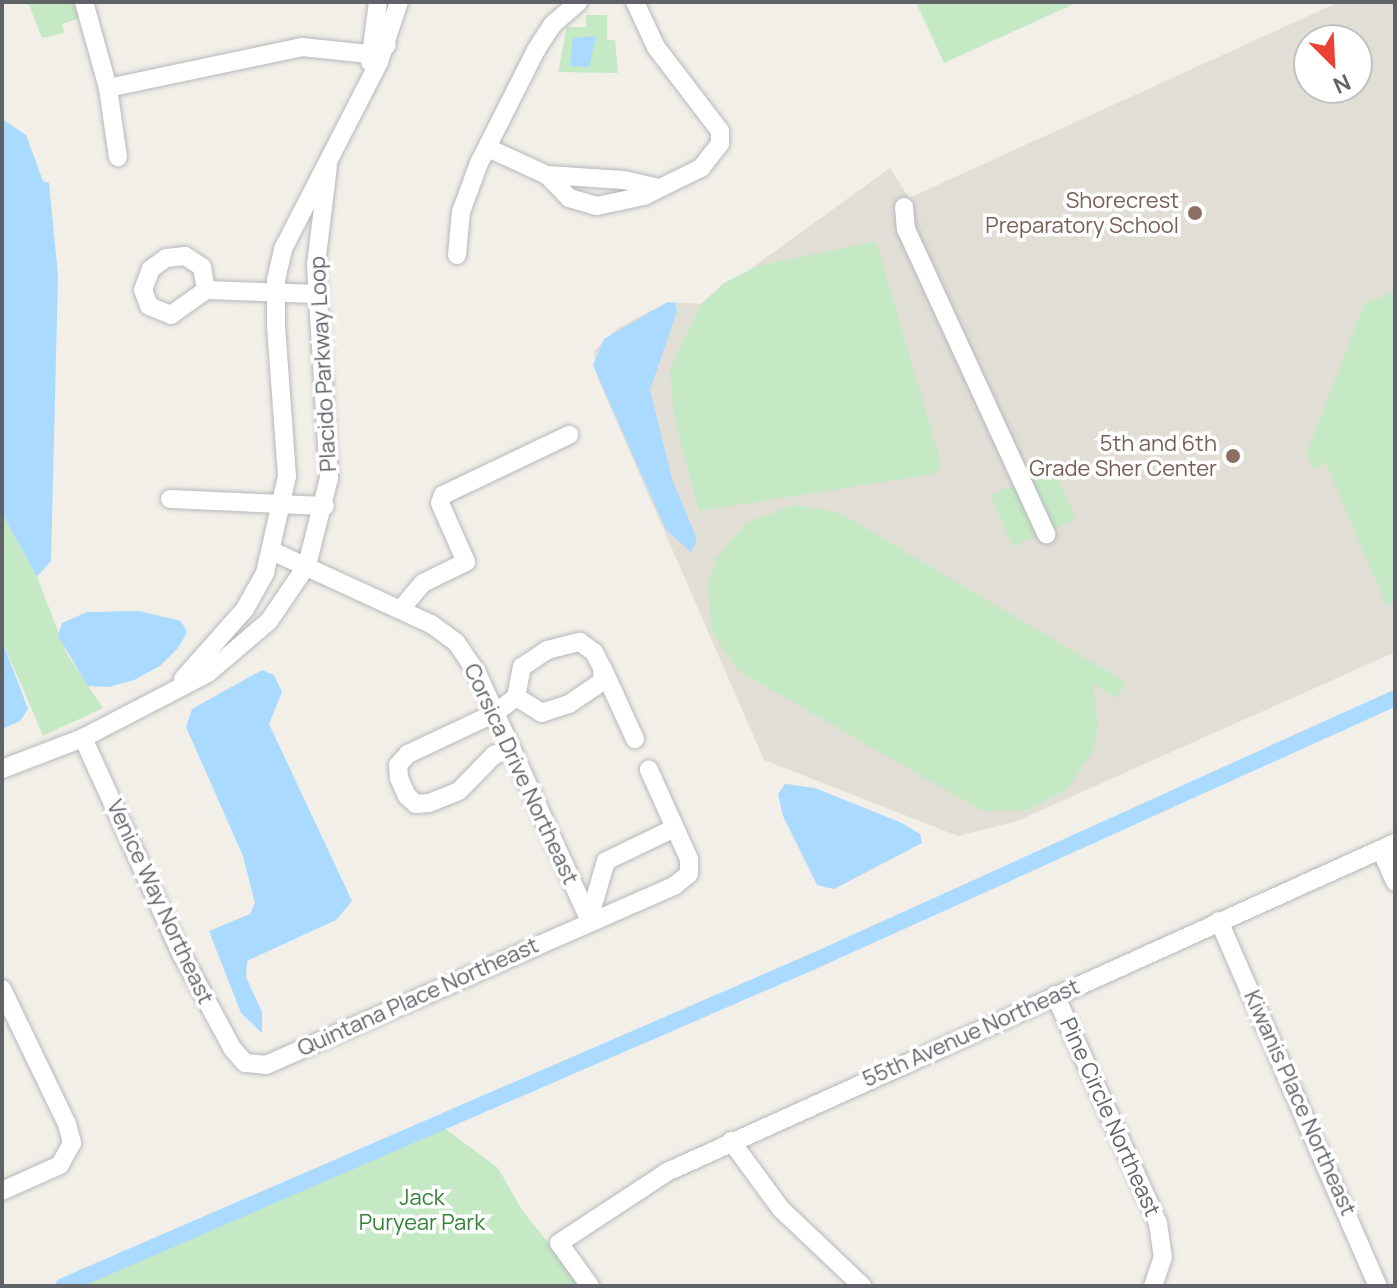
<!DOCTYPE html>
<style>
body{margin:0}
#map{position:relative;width:1397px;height:1288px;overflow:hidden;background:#f1efe8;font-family:Manrope,sans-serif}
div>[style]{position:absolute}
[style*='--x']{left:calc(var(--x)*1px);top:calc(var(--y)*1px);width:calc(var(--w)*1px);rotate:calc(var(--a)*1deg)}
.education>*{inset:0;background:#e1ded6}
.green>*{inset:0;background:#c5e8c5;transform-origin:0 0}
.water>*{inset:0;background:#aadaff}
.canal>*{height:16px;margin:-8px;padding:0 8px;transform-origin:8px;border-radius:8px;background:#aadaff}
.roads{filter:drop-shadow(0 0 2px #b5b8bc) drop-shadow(0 0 2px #b5b8bc)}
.minor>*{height:18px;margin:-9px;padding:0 9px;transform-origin:9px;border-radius:9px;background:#fff}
.dots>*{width:22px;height:22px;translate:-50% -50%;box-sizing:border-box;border:4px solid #fff;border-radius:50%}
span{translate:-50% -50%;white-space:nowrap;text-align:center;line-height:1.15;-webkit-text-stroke:7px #fff;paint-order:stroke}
.education-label{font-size:22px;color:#785e54}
.right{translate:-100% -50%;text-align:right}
.street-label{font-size:22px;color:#5f6368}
.park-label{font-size:22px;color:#348238}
.frame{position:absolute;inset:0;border:4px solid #5f6368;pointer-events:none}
.north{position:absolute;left:1293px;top:24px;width:80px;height:80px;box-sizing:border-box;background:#fff;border:2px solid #bfc1c3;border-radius:50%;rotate:156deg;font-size:22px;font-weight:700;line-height:32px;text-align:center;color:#5f6368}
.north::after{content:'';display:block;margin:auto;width:28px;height:36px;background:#ea4335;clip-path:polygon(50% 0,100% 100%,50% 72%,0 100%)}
</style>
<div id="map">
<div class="education">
<i style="clip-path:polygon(evenodd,1339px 2px,1395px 2px,1395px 652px,1017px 821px,958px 836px,764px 760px,598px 379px,594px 351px,618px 328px,652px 310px,668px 302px,702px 304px,890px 168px,909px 198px,1339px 2px,1309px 40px,1357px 40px,1357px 88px,1309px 88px,1309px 40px)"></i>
</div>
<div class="green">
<i style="clip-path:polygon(16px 2px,76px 2px,80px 18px,62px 24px,64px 33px,42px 38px,29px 5px)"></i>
<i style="clip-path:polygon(916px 2px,1078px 2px,944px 63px)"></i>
<i style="clip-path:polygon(586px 15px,607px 15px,607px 40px,615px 40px,618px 73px,558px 72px,567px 27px,586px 27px)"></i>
<i style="clip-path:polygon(876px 241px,941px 463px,935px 474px,699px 511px,674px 417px,670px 369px,701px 304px,724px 283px,758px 266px)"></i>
<i style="clip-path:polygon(1395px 291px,1395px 602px,1387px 606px,1325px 462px,1314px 470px,1306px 455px,1364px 304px)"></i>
<i style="left:1054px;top:468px;width:56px;height:69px;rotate:67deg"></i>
<i style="clip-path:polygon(795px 505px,840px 513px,1127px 683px,1116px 698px,1093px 684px,1098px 725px,1094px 749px,1067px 789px,1028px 810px,981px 810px,737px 670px,712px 632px,708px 584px,716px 559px,747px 522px)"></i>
<i style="clip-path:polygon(2px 513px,37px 577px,67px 654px,103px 708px,43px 736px,2px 640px)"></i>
<i style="clip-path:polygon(436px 1122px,498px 1168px,522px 1210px,583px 1286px,63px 1286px)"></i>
</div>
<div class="water">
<i style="clip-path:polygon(596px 36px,589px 67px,570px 66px,573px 38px)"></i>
<i style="clip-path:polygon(2px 119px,26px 135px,43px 181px,49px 183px,58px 276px,51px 561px,37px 577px,2px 513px)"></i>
<i style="clip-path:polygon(668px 302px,675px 303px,677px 311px,650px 390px,672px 479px,697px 539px,691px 552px,666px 530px,593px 365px,604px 339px)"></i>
<i style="clip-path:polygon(139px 611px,181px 621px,187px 632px,178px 648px,160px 666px,134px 680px,109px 687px,88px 686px,58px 636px,62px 623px,87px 612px)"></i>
<i style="clip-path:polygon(2px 640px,28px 709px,20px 721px,2px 729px)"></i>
<i style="clip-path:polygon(262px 670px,274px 675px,282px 692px,269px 724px,352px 901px,336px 920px,247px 961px,246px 977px,262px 1012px,262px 1033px,241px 1013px,209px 931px,250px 914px,255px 903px,243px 856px,186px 727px,192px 709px)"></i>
<i style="clip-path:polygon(785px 784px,815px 788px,902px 823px,920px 834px,922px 843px,834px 889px,817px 885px,783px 816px,778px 794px)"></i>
</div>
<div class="canal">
<i style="--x:63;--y:1286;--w:818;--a:-23.4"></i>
<i style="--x:814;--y:961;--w:638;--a:-24.35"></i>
</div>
<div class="roads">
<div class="minor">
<i style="--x:84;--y:2;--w:89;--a:74.4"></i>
<i style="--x:108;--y:88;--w:198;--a:-11.9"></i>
<i style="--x:302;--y:47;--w:67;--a:6"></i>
<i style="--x:369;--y:54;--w:20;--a:-27"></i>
<i style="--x:370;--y:62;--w:61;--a:-82.4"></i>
<i style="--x:108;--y:88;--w:70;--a:81.8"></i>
<i style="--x:488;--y:148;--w:65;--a:24.6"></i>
<i style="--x:547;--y:175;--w:32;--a:46"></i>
<i style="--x:569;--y:198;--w:29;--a:16"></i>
<i style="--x:597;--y:206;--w:48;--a:-12"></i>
<i style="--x:644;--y:196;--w:64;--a:-26.2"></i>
<i style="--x:701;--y:168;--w:31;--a:-52"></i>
<i style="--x:720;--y:144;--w:13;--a:-90"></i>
<i style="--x:720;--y:131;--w:106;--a:-127.3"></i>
<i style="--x:656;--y:47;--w:50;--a:-115"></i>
<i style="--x:547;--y:175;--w:77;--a:3.7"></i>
<i style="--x:624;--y:180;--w:36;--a:13"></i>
<i style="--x:904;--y:207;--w:22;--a:85"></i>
<i style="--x:906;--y:229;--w:336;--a:65.3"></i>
<i style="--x:457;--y:255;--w:43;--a:-84.7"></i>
<i style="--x:461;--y:212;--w:52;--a:-69.8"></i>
<i style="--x:479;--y:163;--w:127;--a:-63.2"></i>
<i style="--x:536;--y:50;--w:30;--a:-57"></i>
<i style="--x:552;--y:25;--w:35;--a:-41"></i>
<i style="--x:206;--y:290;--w:23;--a:-100"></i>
<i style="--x:202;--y:267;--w:20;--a:-147"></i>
<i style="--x:185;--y:256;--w:19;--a:174"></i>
<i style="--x:166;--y:258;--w:19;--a:144"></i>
<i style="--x:151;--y:269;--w:22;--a:111"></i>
<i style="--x:143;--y:290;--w:17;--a:69"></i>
<i style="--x:149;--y:306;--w:24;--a:22"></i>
<i style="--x:171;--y:315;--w:43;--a:-35.5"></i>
<i style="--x:206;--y:290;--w:112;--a:2"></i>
<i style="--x:170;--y:499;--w:155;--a:2.6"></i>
<i style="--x:272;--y:551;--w:175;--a:24.7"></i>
<i style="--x:431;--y:624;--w:31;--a:36"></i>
<i style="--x:456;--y:642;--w:37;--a:56"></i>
<i style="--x:477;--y:673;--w:270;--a:65.5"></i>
<i style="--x:401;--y:609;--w:34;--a:-50"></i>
<i style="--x:423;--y:583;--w:48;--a:-26"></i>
<i style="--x:466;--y:562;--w:64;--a:-113.8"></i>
<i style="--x:440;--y:503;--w:9;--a:-69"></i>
<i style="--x:443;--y:495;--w:140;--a:-25.5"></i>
<i style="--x:603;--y:669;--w:77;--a:65.4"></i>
<i style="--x:183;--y:679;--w:94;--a:-48.5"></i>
<i style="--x:245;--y:609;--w:41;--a:-60.9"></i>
<i style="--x:265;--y:573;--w:99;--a:-77.2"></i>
<i style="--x:287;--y:476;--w:150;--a:-94.2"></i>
<i style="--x:276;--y:326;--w:46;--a:-90"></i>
<i style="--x:276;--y:280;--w:32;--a:-77"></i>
<i style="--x:283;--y:249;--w:210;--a:-62.8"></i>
<i style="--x:379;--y:62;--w:63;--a:-71.6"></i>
<i style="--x:83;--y:738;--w:239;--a:65.5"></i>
<i style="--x:182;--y:955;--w:106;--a:61.7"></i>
<i style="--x:232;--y:1048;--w:20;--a:49"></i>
<i style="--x:245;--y:1063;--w:21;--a:5"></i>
<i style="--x:266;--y:1065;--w:446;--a:-23.7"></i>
<i style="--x:674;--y:886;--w:19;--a:-39"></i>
<i style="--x:689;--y:874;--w:15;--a:-90"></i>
<i style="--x:689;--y:859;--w:98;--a:-114.2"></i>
<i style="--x:512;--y:749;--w:19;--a:162"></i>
<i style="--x:494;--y:755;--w:50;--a:134.2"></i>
<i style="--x:459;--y:791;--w:32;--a:158"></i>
<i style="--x:429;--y:803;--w:13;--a:176"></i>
<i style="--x:416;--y:804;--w:12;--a:-138"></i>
<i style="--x:407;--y:796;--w:20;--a:-114"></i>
<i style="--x:399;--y:778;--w:13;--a:-94"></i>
<i style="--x:398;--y:765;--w:15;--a:-48"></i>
<i style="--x:408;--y:754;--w:96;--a:-25.2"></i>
<i style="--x:495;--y:713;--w:26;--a:-37"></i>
<i style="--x:516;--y:697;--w:31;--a:-79"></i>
<i style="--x:522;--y:667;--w:30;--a:-34"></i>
<i style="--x:547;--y:650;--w:34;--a:-14"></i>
<i style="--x:580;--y:642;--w:17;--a:36"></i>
<i style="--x:594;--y:652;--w:18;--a:63"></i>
<i style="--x:602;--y:668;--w:13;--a:86"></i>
<i style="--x:603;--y:681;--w:41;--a:145.9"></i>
<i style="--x:569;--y:704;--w:28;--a:162"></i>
<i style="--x:542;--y:713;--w:31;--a:-148"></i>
<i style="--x:2;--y:769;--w:87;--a:-20.9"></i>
<i style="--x:83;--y:738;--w:141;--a:-27.5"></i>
<i style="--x:208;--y:673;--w:80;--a:-40.4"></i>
<i style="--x:269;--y:621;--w:68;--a:-55.8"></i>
<i style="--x:307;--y:565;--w:90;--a:-75.8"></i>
<i style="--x:329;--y:478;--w:213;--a:-93.5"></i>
<i style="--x:316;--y:265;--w:100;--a:-83.1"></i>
<i style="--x:1381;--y:850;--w:35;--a:66"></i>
<i style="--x:589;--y:919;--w:60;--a:-73.7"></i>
<i style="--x:606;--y:861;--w:76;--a:-25.6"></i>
<i style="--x:1219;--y:921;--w:398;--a:66.5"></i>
<i style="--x:2;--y:989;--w:150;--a:64.3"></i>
<i style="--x:67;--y:1124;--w:20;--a:75"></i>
<i style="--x:72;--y:1143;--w:25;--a:119"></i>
<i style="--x:60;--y:1165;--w:64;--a:155.9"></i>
<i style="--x:1055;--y:995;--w:250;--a:65.7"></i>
<i style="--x:1158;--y:1223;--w:34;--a:82"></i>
<i style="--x:1163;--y:1257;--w:31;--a:109"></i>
<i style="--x:731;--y:1141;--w:84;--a:53.7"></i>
<i style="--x:781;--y:1209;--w:112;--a:43.5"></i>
<i style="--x:590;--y:1286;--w:53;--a:-125.8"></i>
<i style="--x:559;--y:1243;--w:129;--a:-33.3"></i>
<i style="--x:667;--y:1172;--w:799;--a:-24.32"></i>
</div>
</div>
<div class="dots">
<i style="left:1195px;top:213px;background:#8d6e63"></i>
<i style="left:1233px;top:456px;background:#8d6e63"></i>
</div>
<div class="education-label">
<span class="right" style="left:1179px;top:213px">Shorecrest<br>Preparatory School</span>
<span class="right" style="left:1217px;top:456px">5th and 6th<br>Grade Sher Center</span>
</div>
<div class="street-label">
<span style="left:323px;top:364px;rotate:-93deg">Placido Parkway Loop</span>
<span style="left:521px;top:774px;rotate:65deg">Corsica Drive Northeast</span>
<span style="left:160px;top:902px;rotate:65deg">Venice Way Northeast</span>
<span style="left:418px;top:997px;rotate:-24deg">Quintana Place Northeast</span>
<span style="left:971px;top:1033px;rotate:-24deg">55th Avenue Northeast</span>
<span style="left:1300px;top:1103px;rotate:66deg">Kiwanis Place Northeast</span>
<span style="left:1110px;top:1117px;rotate:66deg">Pine Circle Northeast</span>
</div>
<div class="park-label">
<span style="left:422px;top:1210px">Jack<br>Puryear Park</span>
</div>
<div class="frame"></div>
<div class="north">N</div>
</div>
